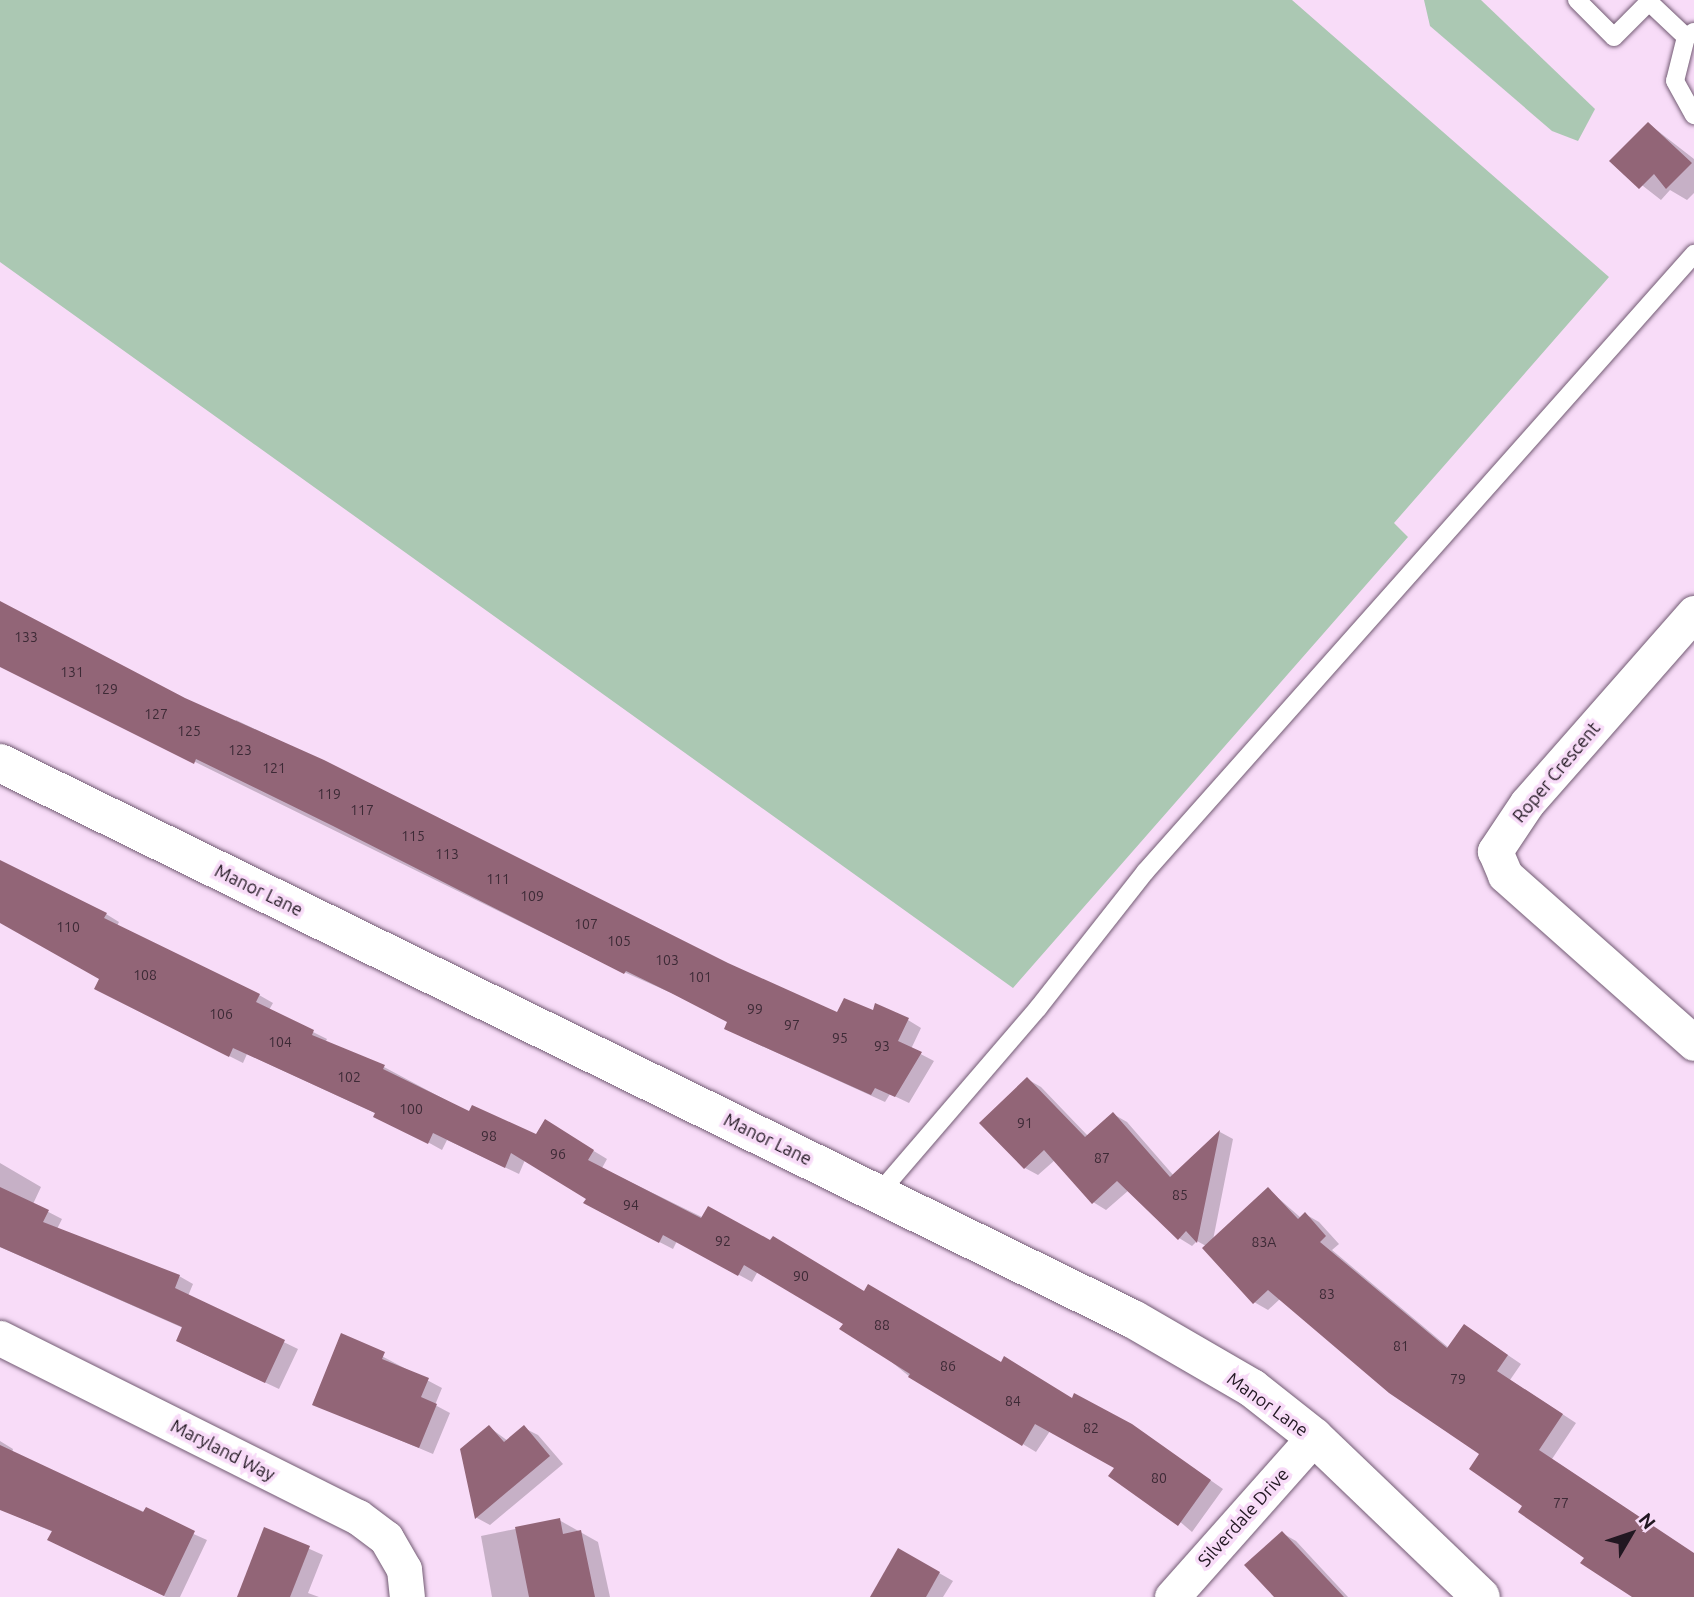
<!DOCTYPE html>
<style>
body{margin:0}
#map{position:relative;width:1694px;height:1597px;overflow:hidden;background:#f8dcf8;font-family:Ubuntu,sans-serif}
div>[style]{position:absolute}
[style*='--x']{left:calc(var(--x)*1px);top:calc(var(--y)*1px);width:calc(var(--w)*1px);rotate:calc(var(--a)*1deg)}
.green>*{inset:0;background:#abc8b3}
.shadow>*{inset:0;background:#0003}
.building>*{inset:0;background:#926577}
.roads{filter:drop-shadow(0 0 2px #725b73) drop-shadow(0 0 2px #725b73)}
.lane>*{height:18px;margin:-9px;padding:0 9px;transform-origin:9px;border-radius:9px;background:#fff}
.street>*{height:35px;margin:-17.5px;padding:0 17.5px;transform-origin:17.5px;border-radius:17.5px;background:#fff}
.secondary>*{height:38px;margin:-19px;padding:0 19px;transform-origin:19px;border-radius:19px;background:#fff}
span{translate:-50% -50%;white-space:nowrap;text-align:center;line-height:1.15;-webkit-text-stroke:7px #f8dcf8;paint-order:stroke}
.number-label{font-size:14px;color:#3d2a36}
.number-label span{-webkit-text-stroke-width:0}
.street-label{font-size:18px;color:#211721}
.north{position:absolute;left:1596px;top:1499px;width:70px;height:70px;-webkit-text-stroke:5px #f8dcf8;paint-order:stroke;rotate:51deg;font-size:19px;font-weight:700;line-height:28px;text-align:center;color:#211721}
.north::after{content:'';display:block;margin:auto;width:24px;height:32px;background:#211721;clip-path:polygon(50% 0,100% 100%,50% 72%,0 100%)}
</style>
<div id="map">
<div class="green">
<i style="clip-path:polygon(0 0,1292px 0,1609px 277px,1394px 523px,1408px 537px,1013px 988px,0 262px)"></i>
<i style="clip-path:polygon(1424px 0,1481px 0,1595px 109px,1578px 141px,1552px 131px,1430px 26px)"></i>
</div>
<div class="shadow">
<i style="clip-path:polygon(1649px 124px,1694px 159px,1694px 193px,1687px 200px,1670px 190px,1661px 200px,1611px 161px)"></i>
<i style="clip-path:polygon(0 604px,234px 724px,236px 720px,324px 762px,727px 965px,838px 1014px,873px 1012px,908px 1020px,921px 1028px,911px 1049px,934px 1061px,909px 1103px,890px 1094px,885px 1102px,740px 1036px,729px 1022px,687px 1000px,606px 964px,0 666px)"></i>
<i style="clip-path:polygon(0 862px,106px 914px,119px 922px,117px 926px,259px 995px,273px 1003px,269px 1010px,327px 1039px,325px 1043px,384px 1067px,470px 1113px,537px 1136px,546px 1122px,607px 1159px,602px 1168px,1146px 1435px,1223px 1489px,1192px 1532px,1116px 1467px,1050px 1431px,1036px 1452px,910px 1377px,845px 1324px,758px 1271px,752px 1282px,677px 1241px,673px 1249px,599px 1211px,588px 1198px,525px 1160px,519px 1174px,447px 1140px,442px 1150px,377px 1114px,247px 1054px,243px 1063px,110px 996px,101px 978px,0 922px)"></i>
<i style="clip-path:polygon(1027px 1079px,1041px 1087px,1088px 1136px,1113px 1114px,1127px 1122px,1174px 1176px,1220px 1132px,1233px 1139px,1213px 1240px,1268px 1189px,1301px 1218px,1305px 1214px,1319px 1222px,1339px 1244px,1332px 1250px,1449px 1348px,1465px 1326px,1521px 1364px,1510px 1380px,1576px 1423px,1552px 1459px,1694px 1554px,1694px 1597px,1635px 1597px,1525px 1505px,1481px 1453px,1281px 1298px,1268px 1310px,1254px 1302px,1206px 1246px,1197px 1241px,1192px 1246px,1179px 1238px,1129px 1190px,1106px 1210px,1093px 1202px,1055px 1160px,1038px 1175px,1025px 1168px)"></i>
<i style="clip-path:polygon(0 1163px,41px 1187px,33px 1204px,62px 1219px,57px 1229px,179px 1276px,193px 1284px,188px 1296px,298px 1349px,279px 1389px,191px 1348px,183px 1328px,0 1247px)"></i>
<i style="clip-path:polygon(342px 1335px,442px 1388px,435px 1405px,450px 1413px,433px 1454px,314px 1404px)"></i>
<i style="clip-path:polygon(489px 1427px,508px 1441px,524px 1428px,538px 1435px,563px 1464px,490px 1525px,477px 1518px,462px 1449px)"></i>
<i style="clip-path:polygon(0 1441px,13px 1449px,12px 1453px,207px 1540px,180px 1597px,166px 1597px,63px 1547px,53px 1532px,0 1509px)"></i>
<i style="clip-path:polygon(559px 1520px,598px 1542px,610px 1597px,492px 1597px,481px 1536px)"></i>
<i style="clip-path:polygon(265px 1529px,323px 1555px,308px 1593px,319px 1597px,238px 1597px)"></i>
<i style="clip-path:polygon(1282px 1533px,1296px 1541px,1348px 1597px,1276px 1597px)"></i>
<i style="clip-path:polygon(899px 1550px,953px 1581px,943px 1597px,876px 1597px)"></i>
</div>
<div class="building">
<i style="clip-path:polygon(1648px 122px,1692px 163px,1666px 189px,1654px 174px,1639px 189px,1609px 161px)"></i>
<i style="clip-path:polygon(0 601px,185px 698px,324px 760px,728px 963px,837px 1012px,844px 998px,873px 1010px,875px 1003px,909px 1018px,898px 1041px,922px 1052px,895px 1097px,875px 1088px,871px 1095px,724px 1029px,727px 1022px,671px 993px,626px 971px,624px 974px,333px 826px,196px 759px,194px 764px,0 667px)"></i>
<i style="clip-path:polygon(0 860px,107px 913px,104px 918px,260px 994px,256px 1002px,314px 1030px,312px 1035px,385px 1065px,383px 1069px,469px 1111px,472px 1105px,536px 1134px,545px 1119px,594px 1150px,588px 1160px,701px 1218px,708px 1206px,770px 1240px,773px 1236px,864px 1291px,868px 1284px,1001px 1362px,1004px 1356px,1072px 1398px,1074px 1393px,1132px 1424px,1211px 1480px,1178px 1526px,1108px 1476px,1114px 1468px,1035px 1424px,1022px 1446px,908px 1377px,910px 1374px,839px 1329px,843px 1324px,744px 1265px,738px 1276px,663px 1235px,659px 1243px,583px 1203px,586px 1199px,511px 1153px,505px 1168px,433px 1133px,428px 1144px,373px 1117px,375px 1113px,233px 1048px,229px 1057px,94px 989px,99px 979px,0 923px)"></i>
<i style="clip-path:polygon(1027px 1077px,1085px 1137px,1113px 1112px,1170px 1177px,1220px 1130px,1197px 1243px,1186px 1231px,1178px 1240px,1117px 1181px,1092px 1204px,1044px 1150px,1024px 1169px,979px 1123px)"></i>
<i style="clip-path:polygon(0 1187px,49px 1210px,43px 1222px,180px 1275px,175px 1288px,285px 1340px,265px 1383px,176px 1341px,182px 1327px,0 1247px)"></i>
<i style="clip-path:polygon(1268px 1187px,1298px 1219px,1305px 1212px,1326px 1236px,1320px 1242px,1447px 1348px,1464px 1324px,1508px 1355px,1497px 1371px,1563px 1414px,1539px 1450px,1694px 1553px,1694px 1597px,1632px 1597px,1580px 1563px,1584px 1558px,1518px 1512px,1522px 1506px,1469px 1469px,1479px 1454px,1389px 1393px,1268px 1290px,1253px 1304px,1202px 1248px)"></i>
<i style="clip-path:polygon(341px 1333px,385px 1352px,382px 1359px,429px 1378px,421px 1397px,437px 1404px,419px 1448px,312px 1405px)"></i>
<i style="clip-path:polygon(489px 1425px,504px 1442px,524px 1425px,550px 1456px,475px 1519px,460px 1449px)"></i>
<i style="clip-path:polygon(0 1445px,143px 1512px,146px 1507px,195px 1531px,164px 1596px,47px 1540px,52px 1531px,0 1510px)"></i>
<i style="clip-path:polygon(560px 1518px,563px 1534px,581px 1530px,595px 1597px,529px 1597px,515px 1527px)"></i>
<i style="clip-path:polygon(264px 1527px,310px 1546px,290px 1597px,237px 1597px)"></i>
<i style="clip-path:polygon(1282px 1531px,1344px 1597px,1274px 1597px,1244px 1565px)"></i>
<i style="clip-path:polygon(898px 1548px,940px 1572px,926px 1597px,870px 1597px)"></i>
</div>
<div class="roads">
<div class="lane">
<i style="--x:1577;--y:0;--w:52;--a:45"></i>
<i style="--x:1614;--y:37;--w:52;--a:-45"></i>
<i style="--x:1649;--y:2;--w:51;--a:43.4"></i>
<i style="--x:1694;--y:32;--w:9;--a:148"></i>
<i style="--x:1686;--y:37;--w:45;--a:104"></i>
<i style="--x:1675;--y:81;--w:39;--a:61"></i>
<i style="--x:879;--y:1193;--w:244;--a:-49.3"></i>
<i style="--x:1038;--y:1008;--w:173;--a:-51.8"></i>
<i style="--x:1145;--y:872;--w:827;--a:-48.38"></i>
</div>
<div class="street">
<i style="--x:1694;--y:613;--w:253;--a:131.3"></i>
<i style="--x:1527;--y:803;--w:58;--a:123.7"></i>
<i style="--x:1495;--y:851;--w:26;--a:67"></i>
<i style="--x:1505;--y:875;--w:253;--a:41.6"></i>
<i style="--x:0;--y:1338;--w:400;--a:26.6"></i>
<i style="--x:358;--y:1517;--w:35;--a:37"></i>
<i style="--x:386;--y:1538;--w:36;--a:60"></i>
<i style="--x:404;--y:1569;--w:28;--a:84"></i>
<i style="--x:1172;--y:1597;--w:214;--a:-48.4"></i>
</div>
<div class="secondary">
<i style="--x:0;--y:763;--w:1262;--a:26.14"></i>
<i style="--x:1133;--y:1319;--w:138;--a:30.1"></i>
<i style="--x:1252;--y:1388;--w:79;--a:38.3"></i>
<i style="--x:1314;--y:1437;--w:231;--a:43.8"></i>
</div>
</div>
<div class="number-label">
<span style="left:26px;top:637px">133</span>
<span style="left:72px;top:672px">131</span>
<span style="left:106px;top:689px">129</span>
<span style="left:156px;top:714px">127</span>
<span style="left:189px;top:731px">125</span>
<span style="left:240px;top:750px">123</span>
<span style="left:274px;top:768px">121</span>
<span style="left:329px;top:794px">119</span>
<span style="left:362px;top:810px">117</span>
<span style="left:413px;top:836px">115</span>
<span style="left:447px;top:854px">113</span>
<span style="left:498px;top:879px">111</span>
<span style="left:532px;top:896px">109</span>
<span style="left:586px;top:924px">107</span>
<span style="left:68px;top:927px">110</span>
<span style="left:619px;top:941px">105</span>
<span style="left:667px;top:960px">103</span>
<span style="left:145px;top:975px">108</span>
<span style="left:700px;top:977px">101</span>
<span style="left:755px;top:1009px">99</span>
<span style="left:221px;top:1014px">106</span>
<span style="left:792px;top:1025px">97</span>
<span style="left:840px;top:1038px">95</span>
<span style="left:280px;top:1042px">104</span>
<span style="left:882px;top:1046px">93</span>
<span style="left:349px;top:1077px">102</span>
<span style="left:411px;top:1109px">100</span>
<span style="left:1025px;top:1123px">91</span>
<span style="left:489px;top:1136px">98</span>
<span style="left:558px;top:1154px">96</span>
<span style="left:1102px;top:1158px">87</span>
<span style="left:1180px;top:1195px">85</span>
<span style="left:631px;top:1205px">94</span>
<span style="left:723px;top:1241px">92</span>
<span style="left:1264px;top:1242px">83A</span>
<span style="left:801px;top:1276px">90</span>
<span style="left:1327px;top:1294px">83</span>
<span style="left:882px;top:1325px">88</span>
<span style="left:1401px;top:1346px">81</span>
<span style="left:948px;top:1366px">86</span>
<span style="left:1458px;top:1379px">79</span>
<span style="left:1013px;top:1401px">84</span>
<span style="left:1091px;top:1428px">82</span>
<span style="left:1159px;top:1478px">80</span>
<span style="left:1561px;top:1503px">77</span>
</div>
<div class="street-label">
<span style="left:1556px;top:772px;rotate:-50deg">Roper Crescent</span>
<span style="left:259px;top:890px;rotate:26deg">Manor Lane</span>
<span style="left:768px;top:1139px;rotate:26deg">Manor Lane</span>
<span style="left:1268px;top:1404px;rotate:36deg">Manor Lane</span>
<span style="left:223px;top:1450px;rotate:27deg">Maryland Way</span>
<span style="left:1243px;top:1517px;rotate:-48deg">Silverdale Drive</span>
</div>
<div class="north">N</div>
</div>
